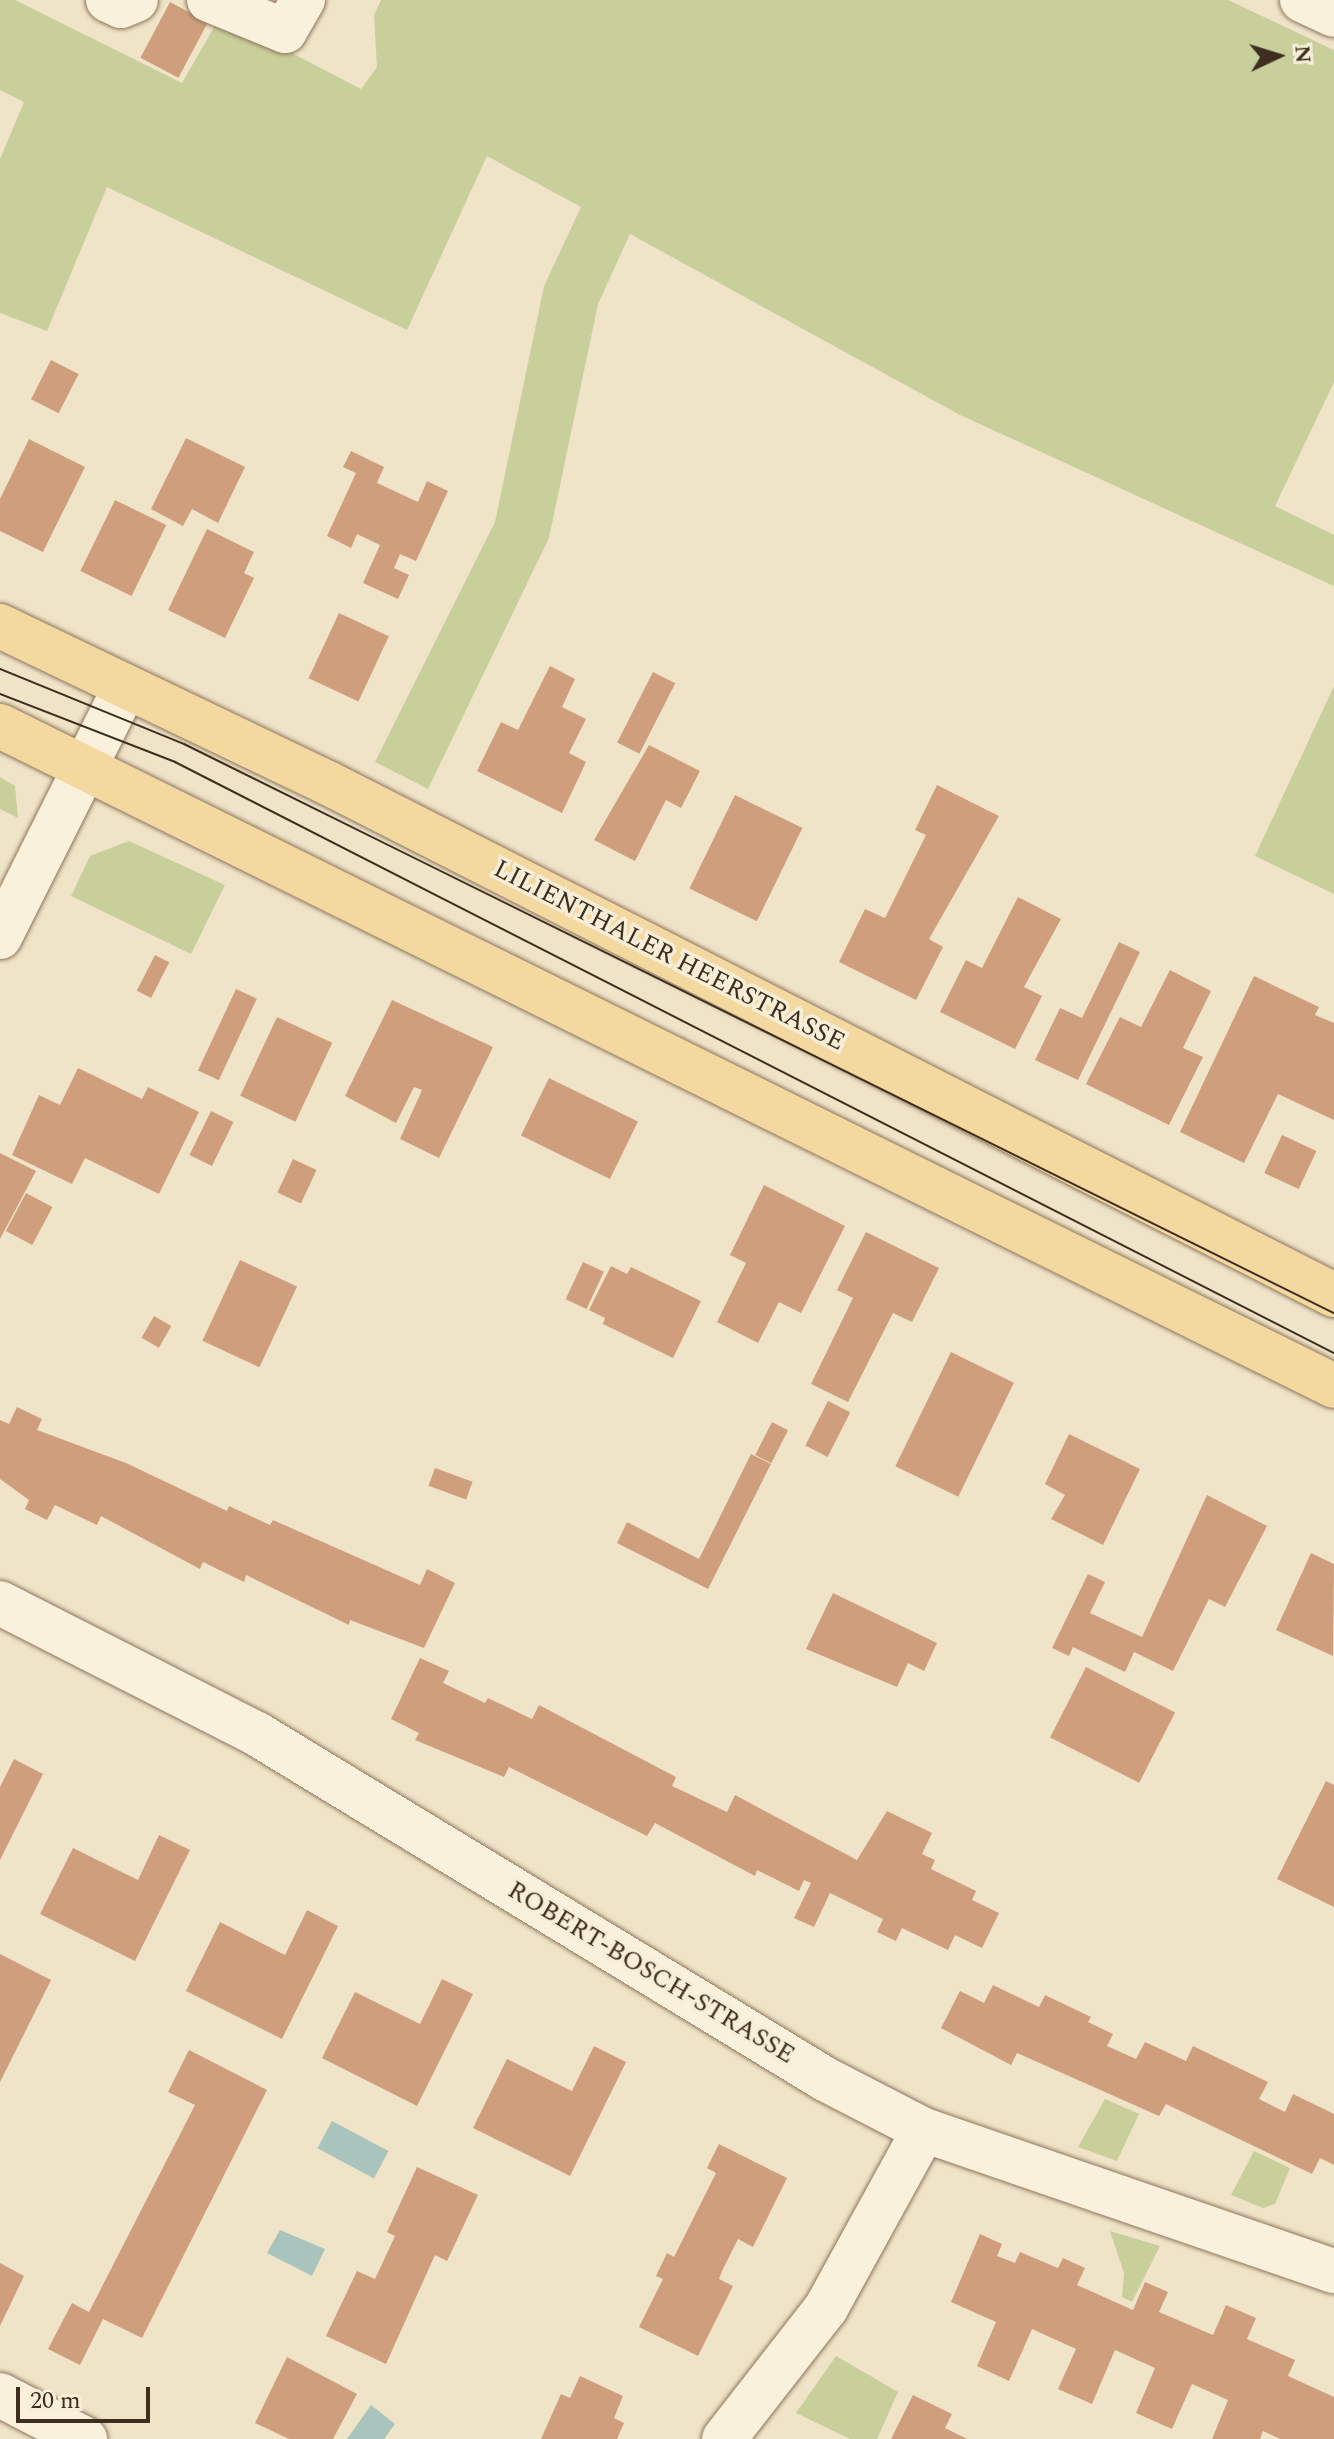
<!DOCTYPE html>
<style>
body{margin:0}
#map{position:relative;width:1334px;height:2439px;overflow:hidden;background:#f0e4c8;font-family:Spectral,serif}
div>[style]{position:absolute}
[style*='--x']{left:calc(var(--x)*1px);top:calc(var(--y)*1px);width:calc(var(--w)*1px);rotate:calc(var(--a)*1deg)}
.green>*{inset:0;background:#c9cf9b}
.water>*{inset:0;background:#a9c4bc;transform-origin:0 0}
.building>*{inset:0;background:#cf9f7d;transform-origin:0 0}
.roads{filter:drop-shadow(0 0 2px #8d765c) drop-shadow(0 0 2px #8d765c)}
.minor>*{height:44px;margin:-22px;padding:0 22px;transform-origin:22px;border-radius:22px;background:#faf1dc}
.major>*{height:44px;margin:-22px;padding:0 22px;transform-origin:22px;border-radius:22px;background:#f3d9a0}
.tram>*{height:2px;margin:-1px;padding:0 1px;transform-origin:1px;border-radius:1px;background:#3d2e20}
span{translate:-50% -50%;white-space:nowrap;text-align:center;line-height:1.15;-webkit-text-stroke:7px #f7eed8;paint-order:stroke}
.street-label{font-size:26px;color:#3d2e20}
.north{position:absolute;left:1238px;top:16px;width:80px;height:80px;-webkit-text-stroke:6px #f7eed8;paint-order:stroke;rotate:86deg;font-size:22px;font-weight:700;line-height:32px;text-align:center;color:#3d2e20}
.north::after{content:'';display:block;margin:auto;width:28px;height:36px;background:#3d2e20;clip-path:polygon(50% 0,100% 100%,50% 72%,0 100%)}
.scale{position:absolute;left:16px;top:2387px;width:134px;height:36px;box-sizing:border-box;border:4px solid #3d2e20;border-top:0;padding-left:10px;font-size:24px;line-height:28px;white-space:nowrap;color:#3d2e20;-webkit-text-stroke:6px #f7eed8;paint-order:stroke}
</style>
<div id="map">
<div class="green">
<i style="clip-path:polygon(0 0,15px 0,182px 83px,217px 22px,240px 26px,361px 89px,377px 67px,374px 15px,381px 0,1228px 0,1334px 50px,1334px 382px,1275px 506px,1334px 535px,1334px 586px,960px 415px,630px 234px,598px 304px,549px 538px,428px 789px,375px 762px,495px 522px,544px 286px,581px 207px,487px 156px,407px 330px,107px 187px,47px 331px,0 313px,0 159px,24px 102px,0 90px)"></i>
<i style="clip-path:polygon(1334px 686px,1334px 894px,1255px 856px)"></i>
<i style="clip-path:polygon(0 777px,15px 786px,18px 818px,0 809px)"></i>
<i style="clip-path:polygon(129px 841px,225px 885px,191px 954px,71px 896px,90px 856px)"></i>
<i style="clip-path:polygon(1105px 2099px,1139px 2114px,1117px 2161px,1078px 2147px)"></i>
<i style="clip-path:polygon(1254px 2151px,1290px 2168px,1275px 2204px,1263px 2208px,1231px 2195px)"></i>
<i style="clip-path:polygon(1110px 2231px,1160px 2246px,1132px 2302px,1122px 2297px,1124px 2273px)"></i>
<i style="clip-path:polygon(836px 2356px,898px 2392px,877px 2439px,850px 2439px,796px 2413px)"></i>
</div>
<div class="water">
<i style="left:332px;top:2121px;width:64px;height:31px;rotate:28deg"></i>
<i style="clip-path:polygon(280px 2230px,325px 2249px,312px 2276px,267px 2253px)"></i>
<i style="clip-path:polygon(371px 2405px,395px 2424px,384px 2439px,347px 2439px)"></i>
</div>
<div class="building">
<i style="left:170px;top:2px;width:43px;height:63px;rotate:28deg"></i>
<i style="left:51px;top:360px;width:31px;height:44px;rotate:27deg"></i>
<i style="clip-path:polygon(186px 438px,245px 467px,218px 523px,192px 509px,183px 526px,151px 509px)"></i>
<i style="clip-path:polygon(29px 439px,85px 467px,43px 552px,0 531px,0 499px)"></i>
<i style="clip-path:polygon(351px 451px,384px 467px,377px 483px,418px 502px,427px 481px,448px 491px,416px 561px,400px 554px,394px 568px,409px 575px,398px 599px,363px 583px,380px 545px,357px 534px,351px 548px,327px 536px,356px 473px,343px 467px)"></i>
<i style="left:115px;top:500px;width:57px;height:79px;rotate:26deg"></i>
<i style="clip-path:polygon(207px 529px,254px 552px,244px 573px,254px 578px,225px 638px,168px 610px)"></i>
<i style="left:339px;top:613px;width:55px;height:72px;rotate:25deg"></i>
<i style="clip-path:polygon(550px 666px,575px 679px,562px 707px,586px 719px,569px 753px,586px 762px,562px 813px,477px 771px,501px 722px,518px 730px)"></i>
<i style="left:653px;top:672px;width:25px;height:79px;rotate:27deg"></i>
<i style="clip-path:polygon(649px 745px,700px 771px,681px 808px,666px 800px,635px 861px,594px 840px)"></i>
<i style="clip-path:polygon(937px 785px,999px 816px,929px 939px,943px 947px,916px 1000px,839px 962px,865px 909px,885px 918px,926px 835px,915px 830px)"></i>
<i style="left:735px;top:795px;width:75px;height:104px;rotate:26deg"></i>
<i style="clip-path:polygon(1018px 897px,1061px 919px,1024px 987px,1042px 996px,1015px 1049px,940px 1012px,966px 960px,982px 968px)"></i>
<i style="clip-path:polygon(1119px 942px,1140px 952px,1078px 1080px,1035px 1060px,1060px 1008px,1082px 1018px)"></i>
<i style="left:155px;top:955px;width:16px;height:40px;rotate:27deg"></i>
<i style="clip-path:polygon(1170px 970px,1211px 991px,1183px 1048px,1203px 1057px,1169px 1125px,1086px 1084px,1120px 1017px,1141px 1027px)"></i>
<i style="clip-path:polygon(1254px 976px,1319px 1007px,1315px 1015px,1334px 1023px,1334px 1120px,1278px 1094px,1244px 1163px,1180px 1132px)"></i>
<i style="left:236px;top:989px;width:23px;height:90px;rotate:25deg"></i>
<i style="clip-path:polygon(392px 1000px,493px 1047px,439px 1158px,400px 1139px,422px 1090px,414px 1087px,396px 1123px,345px 1096px)"></i>
<i style="left:277px;top:1017px;width:61px;height:87px;rotate:25deg"></i>
<i style="clip-path:polygon(78px 1068px,142px 1099px,148px 1087px,199px 1112px,159px 1194px,85px 1158px,72px 1184px,12px 1155px,39px 1095px,60px 1105px)"></i>
<i style="left:549px;top:1078px;width:99px;height:64px;rotate:26deg"></i>
<i style="left:211px;top:1111px;width:25px;height:49px;rotate:26deg"></i>
<i style="left:1282px;top:1135px;width:38px;height:42px;rotate:25deg"></i>
<i style="clip-path:polygon(0 1153px,36px 1171px,0 1239px)"></i>
<i style="left:293px;top:1159px;width:26px;height:37px;rotate:25deg"></i>
<i style="clip-path:polygon(764px 1185px,845px 1226px,801px 1313px,779px 1302px,758px 1343px,717px 1322px,746px 1263px,730px 1255px)"></i>
<i style="left:26px;top:1193px;width:30px;height:43px;rotate:28deg"></i>
<i style="clip-path:polygon(866px 1232px,939px 1268px,912px 1322px,893px 1313px,848px 1402px,811px 1384px,853px 1298px,837px 1290px)"></i>
<i style="left:240px;top:1260px;width:63px;height:89px;rotate:25deg"></i>
<i style="left:583px;top:1262px;width:23px;height:41px;rotate:25deg"></i>
<i style="clip-path:polygon(611px 1266px,627px 1274px,631px 1267px,701px 1301px,673px 1358px,603px 1324px,605px 1318px,589px 1310px)"></i>
<i style="left:154px;top:1316px;width:20px;height:25px;rotate:30deg"></i>
<i style="left:951px;top:1352px;width:70px;height:127px;rotate:26deg"></i>
<i style="left:828px;top:1401px;width:25px;height:50px;rotate:27deg"></i>
<i style="clip-path:polygon(17px 1407px,42px 1419px,37px 1430px,126px 1463px,227px 1511px,229px 1506px,270px 1525px,273px 1520px,420px 1585px,427px 1569px,455px 1583px,424px 1648px,350px 1620px,349px 1625px,246px 1575px,244px 1582px,203px 1562px,200px 1569px,101px 1516px,97px 1525px,55px 1505px,47px 1520px,25px 1509px,29px 1500px,0 1479px,0 1420px,9px 1424px)"></i>
<i style="left:772px;top:1422px;width:18px;height:37px;rotate:27deg"></i>
<i style="clip-path:polygon(1069px 1434px,1140px 1469px,1103px 1545px,1051px 1519px,1065px 1495px,1045px 1484px)"></i>
<i style="clip-path:polygon(751px 1454px,771px 1464px,708px 1589px,617px 1543px,627px 1522px,699px 1559px)"></i>
<i style="left:435px;top:1468px;width:40px;height:19px;rotate:20deg"></i>
<i style="clip-path:polygon(1207px 1495px,1267px 1526px,1225px 1607px,1209px 1599px,1173px 1671px,1134px 1652px,1125px 1672px,1073px 1647px,1069px 1656px,1052px 1648px,1088px 1574px,1105px 1582px,1090px 1613px,1142px 1637px)"></i>
<i style="clip-path:polygon(1311px 1553px,1334px 1564px,1333px 1656px,1276px 1630px)"></i>
<i style="clip-path:polygon(833px 1593px,937px 1643px,924px 1671px,908px 1663px,897px 1687px,806px 1649px)"></i>
<i style="clip-path:polygon(420px 1658px,449px 1671px,443px 1683px,485px 1703px,488px 1698px,532px 1719px,539px 1705px,676px 1777px,672px 1786px,727px 1812px,735px 1795px,857px 1860px,887px 1811px,932px 1833px,922px 1854px,935px 1860px,931px 1869px,976px 1891px,972px 1900px,999px 1913px,982px 1948px,955px 1935px,948px 1950px,902px 1928px,896px 1941px,877px 1932px,883px 1919px,830px 1893px,814px 1927px,794px 1918px,811px 1883px,804px 1880px,799px 1891px,757px 1870px,755px 1876px,655px 1823px,647px 1836px,509px 1767px,504px 1777px,415px 1740px,419px 1733px,391px 1719px)"></i>
<i style="left:1086px;top:1667px;width:100px;height:79px;rotate:27deg"></i>
<i style="clip-path:polygon(14px 1759px,43px 1774px,0 1860px,0 1787px)"></i>
<i style="clip-path:polygon(1326px 1781px,1334px 1785px,1334px 1907px,1277px 1879px)"></i>
<i style="clip-path:polygon(159px 1835px,190px 1850px,135px 1961px,40px 1914px,73px 1848px,138px 1880px)"></i>
<i style="clip-path:polygon(307px 1910px,338px 1926px,282px 2039px,186px 1991px,220px 1922px,285px 1955px)"></i>
<i style="clip-path:polygon(0 1954px,51px 1980px,0 2082px)"></i>
<i style="clip-path:polygon(442px 1979px,473px 1994px,417px 2106px,322px 2058px,355px 1992px,420px 2024px)"></i>
<i style="clip-path:polygon(993px 1985px,1039px 2007px,1045px 1995px,1091px 2017px,1088px 2022px,1113px 2034px,1107px 2046px,1136px 2059px,1145px 2042px,1186px 2061px,1193px 2046px,1268px 2082px,1259px 2099px,1285px 2112px,1293px 2094px,1334px 2114px,1334px 2165px,1320px 2158px,1312px 2174px,1166px 2104px,1159px 2116px,1017px 2053px,1011px 2065px,941px 2028px,960px 1991px,984px 2003px)"></i>
<i style="clip-path:polygon(594px 2046px,626px 2062px,570px 2176px,473px 2128px,507px 2059px,572px 2091px)"></i>
<i style="clip-path:polygon(189px 2050px,267px 2090px,142px 2338px,103px 2319px,80px 2365px,48px 2349px,72px 2303px,89px 2312px,195px 2105px,168px 2092px)"></i>
<i style="clip-path:polygon(719px 2144px,787px 2178px,753px 2247px,738px 2239px,722px 2271px,719px 2279px,733px 2286px,698px 2356px,639px 2327px,663px 2279px,656px 2276px,667px 2253px,674px 2257px,716px 2173px,707px 2168px)"></i>
<i style="clip-path:polygon(417px 2167px,478px 2195px,447px 2261px,435px 2255px,386px 2364px,326px 2336px,357px 2271px,375px 2279px,395px 2236px,387px 2232px)"></i>
<i style="clip-path:polygon(980px 2234px,1002px 2244px,997px 2256px,1015px 2263px,1020px 2252px,1058px 2268px,1063px 2258px,1085px 2268px,1077px 2285px,1133px 2310px,1145px 2282px,1168px 2292px,1159px 2312px,1213px 2335px,1226px 2305px,1256px 2318px,1247px 2339px,1295px 2360px,1288px 2376px,1334px 2397px,1334px 2439px,1280px 2439px,1263px 2431px,1260px 2439px,1212px 2439px,1228px 2400px,1192px 2384px,1172px 2429px,1136px 2413px,1155px 2368px,1115px 2350px,1092px 2404px,1058px 2389px,1076px 2349px,1032px 2329px,1009px 2381px,977px 2366px,996px 2322px,951px 2302px)"></i>
<i style="clip-path:polygon(0 2263px,24px 2276px,0 2326px)"></i>
<i style="clip-path:polygon(287px 2357px,357px 2394px,333px 2439px,289px 2439px,255px 2423px)"></i>
<i style="clip-path:polygon(580px 2376px,623px 2396px,614px 2418px,624px 2423px,617px 2439px,541px 2439px,561px 2394px,570px 2398px)"></i>
<i style="clip-path:polygon(913px 2395px,952px 2414px,945px 2428px,967px 2439px,891px 2439px)"></i>
</div>
<div class="roads">
<div class="minor">
<i style="--x:108;--y:0;--w:14;--a:25"></i>
<i style="--x:121;--y:6;--w:16;--a:-22"></i>
<i style="--x:209;--y:0;--w:82;--a:22.2"></i>
<i style="--x:285;--y:31;--w:36;--a:-60"></i>
<i style="--x:1302;--y:0;--w:35;--a:25"></i>
<i style="--x:0;--y:937;--w:280;--a:-63.4"></i>
<i style="--x:0;--y:1603;--w:288;--a:27"></i>
<i style="--x:257;--y:1734;--w:665;--a:31.27"></i>
<i style="--x:825;--y:2079;--w:111;--a:27.3"></i>
<i style="--x:924;--y:2130;--w:434;--a:19"></i>
<i style="--x:0;--y:2395;--w:96;--a:27.4"></i>
<i style="--x:724;--y:2439;--w:166;--a:-52.1"></i>
<i style="--x:826;--y:2308;--w:203;--a:-61.2"></i>
</div>
<div class="major">
<i style="--x:0;--y:626;--w:364;--a:25.6"></i>
<i style="--x:328;--y:783;--w:1129;--a:26.97"></i>
<i style="--x:0;--y:726;--w:1488;--a:26.32"></i>
</div>
</div>
<div class="tram">
<i style="--x:0;--y:669;--w:199;--a:22.2"></i>
<i style="--x:184;--y:744;--w:1283;--a:26.33"></i>
<i style="--x:0;--y:694;--w:188;--a:21.2"></i>
<i style="--x:175;--y:762;--w:1301;--a:27.02"></i>
</div>
<div class="street-label">
<span style="left:669px;top:956px;rotate:27deg">LILIENTHALER HEERSTRASSE</span>
<span style="left:651px;top:1973px;rotate:31deg">ROBERT-BOSCH-STRASSE</span>
</div>
<div class="north">N</div>
<div class="scale">20 m</div>
</div>
